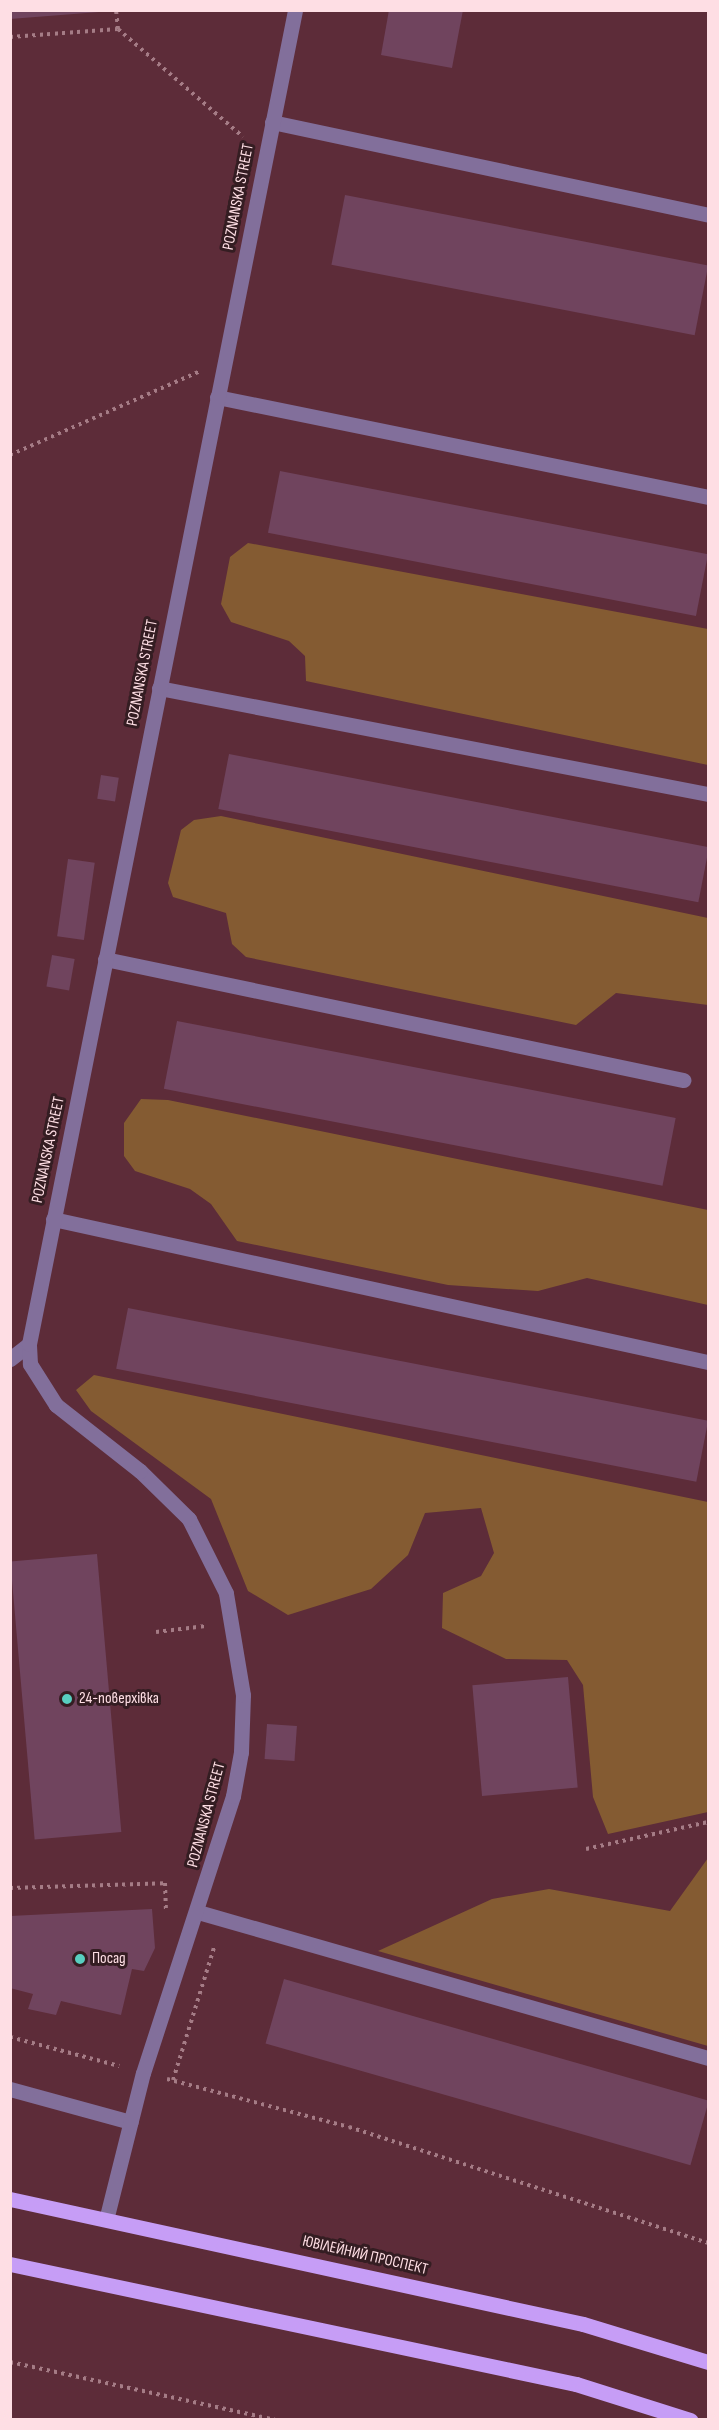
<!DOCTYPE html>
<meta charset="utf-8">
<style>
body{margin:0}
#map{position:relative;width:719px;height:2430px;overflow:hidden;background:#5d2c39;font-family:"Sofia Sans Condensed",sans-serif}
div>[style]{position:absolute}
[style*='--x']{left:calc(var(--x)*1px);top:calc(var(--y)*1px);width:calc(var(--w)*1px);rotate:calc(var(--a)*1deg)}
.green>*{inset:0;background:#845b32}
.building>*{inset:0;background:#70445e;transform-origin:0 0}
.path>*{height:4px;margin-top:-2px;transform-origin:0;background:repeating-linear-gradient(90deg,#a57c86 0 3px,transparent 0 7.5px)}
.minor>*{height:15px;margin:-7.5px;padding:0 7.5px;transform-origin:7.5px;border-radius:7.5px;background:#826f9b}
.major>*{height:15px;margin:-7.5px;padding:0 7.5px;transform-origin:7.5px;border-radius:7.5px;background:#c69df6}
.dots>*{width:16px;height:16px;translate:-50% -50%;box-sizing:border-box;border:3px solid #341d22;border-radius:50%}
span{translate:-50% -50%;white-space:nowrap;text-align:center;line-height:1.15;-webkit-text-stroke:6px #341d22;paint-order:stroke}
.street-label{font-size:16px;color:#fedee4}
.poi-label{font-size:16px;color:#fedee4}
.left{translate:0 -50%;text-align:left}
.frame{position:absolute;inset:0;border:12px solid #fedee4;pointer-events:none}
</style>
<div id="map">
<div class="green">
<i style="clip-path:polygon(248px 543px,708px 629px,708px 765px,306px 681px,305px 656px,289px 641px,231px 622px,221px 604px,230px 557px)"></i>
<i style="clip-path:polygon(221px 816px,708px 918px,708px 1005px,616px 993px,576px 1025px,246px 957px,232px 944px,226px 913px,173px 897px,168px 883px,181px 830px,194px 820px)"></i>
<i style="clip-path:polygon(141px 1099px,168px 1100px,708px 1210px,708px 1305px,587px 1278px,538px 1291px,448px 1285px,237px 1241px,211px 1204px,190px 1189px,135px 1171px,124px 1156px,124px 1123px)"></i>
<i style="clip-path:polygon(94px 1375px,708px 1502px,708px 1812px,608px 1834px,593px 1797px,583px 1685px,567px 1660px,506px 1659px,442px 1628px,443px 1593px,481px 1576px,494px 1553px,481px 1508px,425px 1513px,408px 1555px,371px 1589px,288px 1615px,248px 1591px,211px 1499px,91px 1411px,76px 1390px)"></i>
<i style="clip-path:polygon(708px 1858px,708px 2046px,378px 1951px,492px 1899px,549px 1889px,670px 1911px)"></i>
</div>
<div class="building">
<i style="clip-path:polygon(10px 10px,99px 10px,99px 12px,10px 19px)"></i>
<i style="clip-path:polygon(389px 10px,463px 10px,452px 68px,381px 55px)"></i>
<i style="left:345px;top:195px;width:370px;height:71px;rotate:11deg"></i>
<i style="left:280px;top:471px;width:436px;height:63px;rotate:11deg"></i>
<i style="left:229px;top:754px;width:489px;height:56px;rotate:11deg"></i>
<i style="left:101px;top:775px;width:18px;height:24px;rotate:9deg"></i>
<i style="left:68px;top:859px;width:27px;height:78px;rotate:8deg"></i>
<i style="left:52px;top:955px;width:23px;height:32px;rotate:10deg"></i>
<i style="left:177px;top:1021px;width:508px;height:69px;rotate:11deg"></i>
<i style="left:128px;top:1308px;width:591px;height:62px;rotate:11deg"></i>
<i style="left:97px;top:1554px;width:279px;height:87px;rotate:85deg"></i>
<i style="left:568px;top:1677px;width:111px;height:96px;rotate:85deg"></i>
<i style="left:267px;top:1724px;width:30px;height:35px;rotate:4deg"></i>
<i style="clip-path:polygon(152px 1909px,155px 1948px,144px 1971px,132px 1969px,121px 2015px,61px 2001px,56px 2015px,28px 2009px,33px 1994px,10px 1988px,10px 1916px)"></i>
<i style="left:284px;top:1979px;width:442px;height:67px;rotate:16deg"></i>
</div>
<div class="path">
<i style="--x:118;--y:29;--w:165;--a:40.8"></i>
<i style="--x:10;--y:37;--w:108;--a:-4.2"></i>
<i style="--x:118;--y:29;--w:19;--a:-96"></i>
<i style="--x:10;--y:455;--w:206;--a:-23.8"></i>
<i style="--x:156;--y:1632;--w:50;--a:-6.8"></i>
<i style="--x:586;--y:1849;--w:125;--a:-12.5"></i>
<i style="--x:10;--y:1888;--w:155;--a:-1.8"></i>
<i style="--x:165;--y:1883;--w:29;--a:88"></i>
<i style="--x:10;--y:2037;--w:113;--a:14.9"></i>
<i style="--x:167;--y:2079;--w:188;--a:14.8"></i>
<i style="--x:349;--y:2127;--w:377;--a:17.9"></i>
<i style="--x:173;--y:2080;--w:142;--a:-72.8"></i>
<i style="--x:10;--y:2362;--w:271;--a:12.3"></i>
</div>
<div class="minor">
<i style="--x:272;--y:122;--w:446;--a:12"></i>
<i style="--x:217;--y:397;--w:501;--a:11.51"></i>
<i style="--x:159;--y:688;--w:559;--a:10.93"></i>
<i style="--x:105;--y:959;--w:591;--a:11.82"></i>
<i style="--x:53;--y:1219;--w:670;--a:12.32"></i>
<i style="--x:10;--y:1359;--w:24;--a:-38"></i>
<i style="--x:198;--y:1912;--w:530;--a:15.98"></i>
<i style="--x:10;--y:2089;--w:125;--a:15.3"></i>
<i style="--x:107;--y:2216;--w:147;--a:-75.9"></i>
<i style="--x:143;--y:2073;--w:291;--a:-72"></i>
<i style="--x:233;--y:1796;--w:45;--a:-79.7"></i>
<i style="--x:241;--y:1752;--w:57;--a:-88"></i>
<i style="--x:243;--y:1695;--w:103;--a:-99.5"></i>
<i style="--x:226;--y:1593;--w:83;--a:-116.6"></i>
<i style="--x:189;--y:1519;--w:69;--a:-135.6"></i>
<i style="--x:140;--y:1471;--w:107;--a:-141.8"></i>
<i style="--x:56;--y:1405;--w:49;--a:-122.4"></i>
<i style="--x:30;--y:1364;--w:20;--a:-93"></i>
<i style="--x:29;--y:1344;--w:1360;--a:-78.72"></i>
</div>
<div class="major">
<i style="--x:10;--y:2199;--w:586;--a:12.31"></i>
<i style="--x:583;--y:2324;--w:131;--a:16.9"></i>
<i style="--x:10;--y:2264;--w:579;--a:11.97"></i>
<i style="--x:576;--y:2384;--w:120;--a:17.5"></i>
</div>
<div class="dots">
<i style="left:67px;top:1699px;background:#58cec0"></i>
<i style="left:80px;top:1959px;background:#58cec0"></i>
</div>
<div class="street-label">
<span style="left:239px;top:197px;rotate:-79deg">POZNANSKA STREET</span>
<span style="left:143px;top:673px;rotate:-79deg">POZNANSKA STREET</span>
<span style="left:49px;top:1150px;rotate:-78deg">POZNANSKA STREET</span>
<span style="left:207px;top:1815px;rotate:-75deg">POZNANSKA STREET</span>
<span style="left:365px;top:2256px;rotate:13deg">ЮВІЛЕЙНИЙ ПРОСПЕКТ</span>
</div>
<div class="poi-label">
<span class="left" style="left:79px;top:1699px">24-поверхівка</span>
<span class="left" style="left:92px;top:1959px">Посад</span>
</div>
<div class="frame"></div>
</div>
